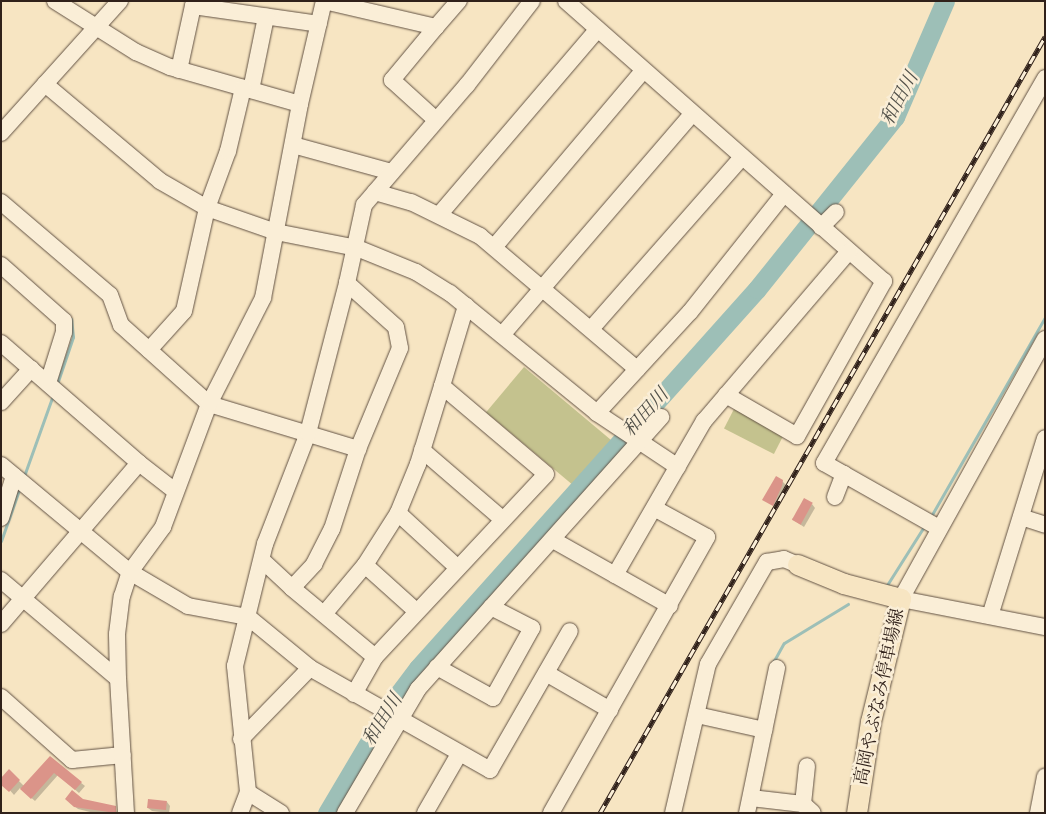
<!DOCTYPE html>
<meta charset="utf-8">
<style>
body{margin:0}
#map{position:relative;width:1046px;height:814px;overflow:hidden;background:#f7e5c2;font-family:"IM FELL DW Pica","Noto Serif JP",serif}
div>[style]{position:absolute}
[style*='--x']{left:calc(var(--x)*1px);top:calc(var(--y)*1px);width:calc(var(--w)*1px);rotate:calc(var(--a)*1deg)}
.green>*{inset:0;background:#c4c28e;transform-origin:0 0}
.shadow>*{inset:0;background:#0003}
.stream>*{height:3px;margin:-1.5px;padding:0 1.5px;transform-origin:1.5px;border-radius:1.5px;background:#9dbfb7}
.river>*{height:19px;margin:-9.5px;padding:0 9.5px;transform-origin:9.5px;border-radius:9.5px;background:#9dbfb7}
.building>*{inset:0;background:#db9489;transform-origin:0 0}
.roads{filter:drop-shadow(0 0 1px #625244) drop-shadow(0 0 1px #625244)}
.minor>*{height:16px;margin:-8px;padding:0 8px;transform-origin:8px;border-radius:8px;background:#faeed7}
.major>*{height:20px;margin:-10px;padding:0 10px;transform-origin:10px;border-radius:10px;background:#f7e5c2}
.rail>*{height:5px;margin-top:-2.5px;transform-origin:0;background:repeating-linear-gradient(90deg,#faeed7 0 9px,#30211a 0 18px);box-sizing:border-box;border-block:1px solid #30211a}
span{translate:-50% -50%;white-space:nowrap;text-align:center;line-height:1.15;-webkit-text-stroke:5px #faeed7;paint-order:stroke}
.street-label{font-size:18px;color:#30211a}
.water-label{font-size:19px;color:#515049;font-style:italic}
.frame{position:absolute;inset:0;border:2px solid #30211a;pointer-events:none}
</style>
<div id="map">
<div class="green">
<i style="left:524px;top:367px;width:114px;height:59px;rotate:40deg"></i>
<i style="left:734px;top:409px;width:56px;height:22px;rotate:27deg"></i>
</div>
<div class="shadow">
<i style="clip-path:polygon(782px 481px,786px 485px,777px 508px,764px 499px)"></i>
<i style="clip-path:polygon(812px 504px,815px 508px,804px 527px,792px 519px)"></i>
<i style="clip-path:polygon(50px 758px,85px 786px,79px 793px,58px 775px,35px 801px,20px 788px,14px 795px,1px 780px,9px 771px,24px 786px)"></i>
<i style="clip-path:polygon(82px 800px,115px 807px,117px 813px,94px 813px,78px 809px,69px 802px)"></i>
<i style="clip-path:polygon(167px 802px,170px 806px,169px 813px,152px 811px,148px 808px)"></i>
</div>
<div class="stream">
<i style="--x:57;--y:384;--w:50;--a:-71.2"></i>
<i style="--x:73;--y:337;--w:18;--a:-96"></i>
<i style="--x:24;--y:476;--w:86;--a:-70.3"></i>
<i style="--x:930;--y:518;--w:232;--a:-60.2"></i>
<i style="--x:1;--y:541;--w:57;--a:-70.6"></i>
<i style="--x:887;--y:585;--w:71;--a:-57.7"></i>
<i style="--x:771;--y:666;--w:26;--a:-61"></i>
<i style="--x:784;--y:643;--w:75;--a:-31.4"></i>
</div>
<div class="river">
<i style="--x:327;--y:813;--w:131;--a:-59.3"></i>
<i style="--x:394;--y:700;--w:40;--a:-53"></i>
<i style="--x:418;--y:668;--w:508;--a:-48.19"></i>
<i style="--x:757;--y:289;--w:221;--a:-51.3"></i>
<i style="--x:895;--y:117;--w:126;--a:-66.7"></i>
</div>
<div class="building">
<i style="clip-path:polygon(776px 476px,783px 480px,782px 486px,773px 506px,762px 500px)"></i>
<i style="left:804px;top:498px;width:10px;height:25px;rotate:29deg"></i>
<i style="clip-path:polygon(50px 756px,82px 782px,75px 790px,54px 773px,31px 799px,20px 789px)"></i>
<i style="clip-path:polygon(9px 769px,20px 780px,9px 792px,1px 785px,1px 778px)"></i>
<i style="clip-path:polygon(72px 790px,83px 799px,116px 806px,116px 813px,74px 807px,65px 799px)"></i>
<i style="left:148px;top:799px;width:19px;height:9px;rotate:6deg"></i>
</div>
<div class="roads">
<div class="minor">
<i style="--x:55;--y:1;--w:96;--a:32.2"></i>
<i style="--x:136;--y:52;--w:37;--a:24"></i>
<i style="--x:170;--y:67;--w:135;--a:15.9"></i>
<i style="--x:566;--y:1;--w:424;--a:41.4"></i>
<i style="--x:884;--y:281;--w:178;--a:119.3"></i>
<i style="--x:797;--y:436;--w:82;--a:-150"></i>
<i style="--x:436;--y:27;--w:35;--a:-49"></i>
<i style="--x:179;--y:70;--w:66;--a:-77.7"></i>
<i style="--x:193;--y:6;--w:127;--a:8.1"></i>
<i style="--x:45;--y:84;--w:150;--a:40.1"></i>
<i style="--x:160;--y:181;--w:54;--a:29.9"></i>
<i style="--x:207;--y:208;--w:73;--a:19.2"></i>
<i style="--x:276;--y:232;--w:83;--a:11.2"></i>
<i style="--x:357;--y:248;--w:64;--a:22.1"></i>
<i style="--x:416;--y:272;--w:40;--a:32"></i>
<i style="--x:450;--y:293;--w:190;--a:39.2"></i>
<i style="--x:597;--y:413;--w:97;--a:33.7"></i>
<i style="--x:251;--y:90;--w:75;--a:-78.4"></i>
<i style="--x:1;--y:133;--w:178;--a:-48"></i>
<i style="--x:293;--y:145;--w:102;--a:15.4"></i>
<i style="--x:375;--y:192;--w:37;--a:16"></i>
<i style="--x:411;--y:202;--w:77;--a:26.2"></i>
<i style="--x:480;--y:236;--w:206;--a:40.3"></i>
<i style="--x:1;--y:202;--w:143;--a:40.5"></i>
<i style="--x:110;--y:295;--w:32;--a:70"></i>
<i style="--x:121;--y:325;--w:118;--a:41.9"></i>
<i style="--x:209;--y:404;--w:156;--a:16.8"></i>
<i style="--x:439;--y:215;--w:243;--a:-49.5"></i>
<i style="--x:821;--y:227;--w:21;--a:-45"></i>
<i style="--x:495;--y:246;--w:229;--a:-49.8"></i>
<i style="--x:1;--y:265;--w:84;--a:41.6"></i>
<i style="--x:64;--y:321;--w:11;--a:90"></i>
<i style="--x:64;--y:332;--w:53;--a:107.4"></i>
<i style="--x:591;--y:329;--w:229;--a:-48.7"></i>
<i style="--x:502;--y:335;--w:291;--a:-49.3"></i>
<i style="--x:1045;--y:339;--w:297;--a:119"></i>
<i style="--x:901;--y:599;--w:147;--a:11"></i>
<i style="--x:1;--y:343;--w:183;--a:41"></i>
<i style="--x:139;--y:463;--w:46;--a:37.9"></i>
<i style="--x:149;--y:350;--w:52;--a:-48.1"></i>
<i style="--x:184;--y:311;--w:106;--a:-77.4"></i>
<i style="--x:207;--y:208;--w:61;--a:-69.8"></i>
<i style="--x:228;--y:151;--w:65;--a:-76.6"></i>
<i style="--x:442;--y:386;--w:84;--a:-73.3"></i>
<i style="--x:1;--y:402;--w:45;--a:-47.7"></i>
<i style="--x:597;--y:413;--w:137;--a:-47.4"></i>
<i style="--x:690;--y:312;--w:151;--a:-51.5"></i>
<i style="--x:422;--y:450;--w:104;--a:40.7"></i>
<i style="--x:1;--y:465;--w:168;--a:39.7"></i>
<i style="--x:130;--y:572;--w:67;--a:30.4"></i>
<i style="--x:188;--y:606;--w:61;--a:10.4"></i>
<i style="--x:248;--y:617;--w:80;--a:39.4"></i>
<i style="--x:310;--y:668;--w:207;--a:29.5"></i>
<i style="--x:490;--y:770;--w:160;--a:-60.1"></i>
<i style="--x:835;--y:497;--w:25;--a:-69"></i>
<i style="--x:398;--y:513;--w:80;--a:42.5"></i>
<i style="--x:1021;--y:517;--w:25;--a:18"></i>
<i style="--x:1;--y:518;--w:44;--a:-72.8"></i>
<i style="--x:939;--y:528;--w:132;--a:-150.5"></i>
<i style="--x:824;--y:463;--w:444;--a:-60.1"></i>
<i style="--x:553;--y:540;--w:134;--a:29.4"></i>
<i style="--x:262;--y:560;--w:41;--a:43"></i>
<i style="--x:292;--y:588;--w:33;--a:-47"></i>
<i style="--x:314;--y:564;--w:39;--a:-63"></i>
<i style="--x:332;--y:529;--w:84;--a:-72"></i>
<i style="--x:358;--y:449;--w:109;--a:-67.4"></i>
<i style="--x:400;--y:348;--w:21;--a:-101"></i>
<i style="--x:396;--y:327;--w:66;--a:-138.1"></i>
<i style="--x:347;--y:283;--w:80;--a:-77.7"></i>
<i style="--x:364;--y:205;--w:158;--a:-49.4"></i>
<i style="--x:467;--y:85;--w:106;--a:-52.3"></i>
<i style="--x:365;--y:565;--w:69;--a:42"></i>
<i style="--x:615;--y:575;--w:178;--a:-60"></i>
<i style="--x:704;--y:421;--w:223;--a:-49.5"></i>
<i style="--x:1;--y:580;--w:153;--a:40.2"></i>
<i style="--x:292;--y:588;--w:108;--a:39.7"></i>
<i style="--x:375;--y:657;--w:250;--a:-46.9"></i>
<i style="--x:546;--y:474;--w:136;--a:-139.8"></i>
<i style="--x:442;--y:386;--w:82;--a:107.1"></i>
<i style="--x:418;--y:464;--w:53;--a:112.2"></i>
<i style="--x:398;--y:513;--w:62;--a:122.4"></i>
<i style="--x:365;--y:565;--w:64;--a:129.9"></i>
<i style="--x:990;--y:616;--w:186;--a:-72.8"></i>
<i style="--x:1;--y:624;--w:212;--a:-49.4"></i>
<i style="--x:437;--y:667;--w:64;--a:29"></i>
<i style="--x:493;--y:698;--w:80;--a:-60.9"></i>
<i style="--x:532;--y:628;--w:46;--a:-152.9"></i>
<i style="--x:546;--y:673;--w:74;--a:30"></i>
<i style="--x:354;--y:694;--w:43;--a:-60.4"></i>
<i style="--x:1;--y:697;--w:95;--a:41.6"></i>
<i style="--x:72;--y:760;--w:51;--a:-5.6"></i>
<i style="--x:697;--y:715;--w:69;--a:12.6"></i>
<i style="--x:241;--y:739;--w:99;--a:-45.8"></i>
<i style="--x:751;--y:798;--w:52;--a:6.6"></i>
<i style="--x:803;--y:804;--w:13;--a:42"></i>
<i style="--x:803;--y:804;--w:38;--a:-84"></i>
<i style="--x:126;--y:813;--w:134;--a:-93.4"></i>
<i style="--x:118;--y:679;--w:45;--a:-91.3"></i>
<i style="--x:117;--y:634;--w:38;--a:-83"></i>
<i style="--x:122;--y:596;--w:25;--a:-72"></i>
<i style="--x:130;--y:572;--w:56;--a:-53.7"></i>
<i style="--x:163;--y:527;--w:131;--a:-69.5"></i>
<i style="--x:209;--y:404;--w:119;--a:-63"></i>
<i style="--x:263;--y:298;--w:197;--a:-79.2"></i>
<i style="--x:300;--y:104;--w:106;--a:-76.9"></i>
<i style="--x:324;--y:1;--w:115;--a:13.1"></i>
<i style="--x:436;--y:27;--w:69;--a:129.7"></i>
<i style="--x:392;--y:80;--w:59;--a:42.3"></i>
<i style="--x:240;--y:813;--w:22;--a:-69"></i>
<i style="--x:281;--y:813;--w:39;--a:-148"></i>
<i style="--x:248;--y:792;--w:127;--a:-95.9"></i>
<i style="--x:235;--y:666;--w:126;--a:-76.2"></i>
<i style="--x:265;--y:544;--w:119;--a:-68.8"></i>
<i style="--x:308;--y:433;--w:155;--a:-75.4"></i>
<i style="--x:345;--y:813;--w:144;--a:-59.5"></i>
<i style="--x:418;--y:689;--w:365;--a:-48.2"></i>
<i style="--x:425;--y:813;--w:68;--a:-60"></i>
<i style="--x:551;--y:813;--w:317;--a:-60.5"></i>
<i style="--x:707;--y:537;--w:60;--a:-151.3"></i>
<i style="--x:673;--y:813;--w:153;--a:-76.8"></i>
<i style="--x:708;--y:664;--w:118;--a:-60"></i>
<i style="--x:767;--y:562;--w:17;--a:-10"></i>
<i style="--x:784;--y:559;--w:15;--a:23"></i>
<i style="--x:747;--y:813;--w:148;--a:-78.3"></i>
<i style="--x:1038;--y:813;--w:37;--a:-79"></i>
</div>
<div class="major">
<i style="--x:798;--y:565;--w:50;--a:22.4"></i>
<i style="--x:844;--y:584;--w:59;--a:14.7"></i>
<i style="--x:901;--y:599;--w:127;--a:103.7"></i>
<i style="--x:871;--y:722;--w:92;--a:98.7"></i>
</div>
</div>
<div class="rail">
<i style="--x:600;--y:813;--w:895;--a:-60.17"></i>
</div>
<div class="street-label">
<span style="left:880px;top:697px;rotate:-78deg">高岡やぶなみ停車場線</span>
</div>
<div class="water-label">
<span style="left:900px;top:99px;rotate:-62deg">和田川</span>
<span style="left:646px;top:413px;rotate:-48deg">和田川</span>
<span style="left:383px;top:720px;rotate:-58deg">和田川</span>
</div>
<div class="frame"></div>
</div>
